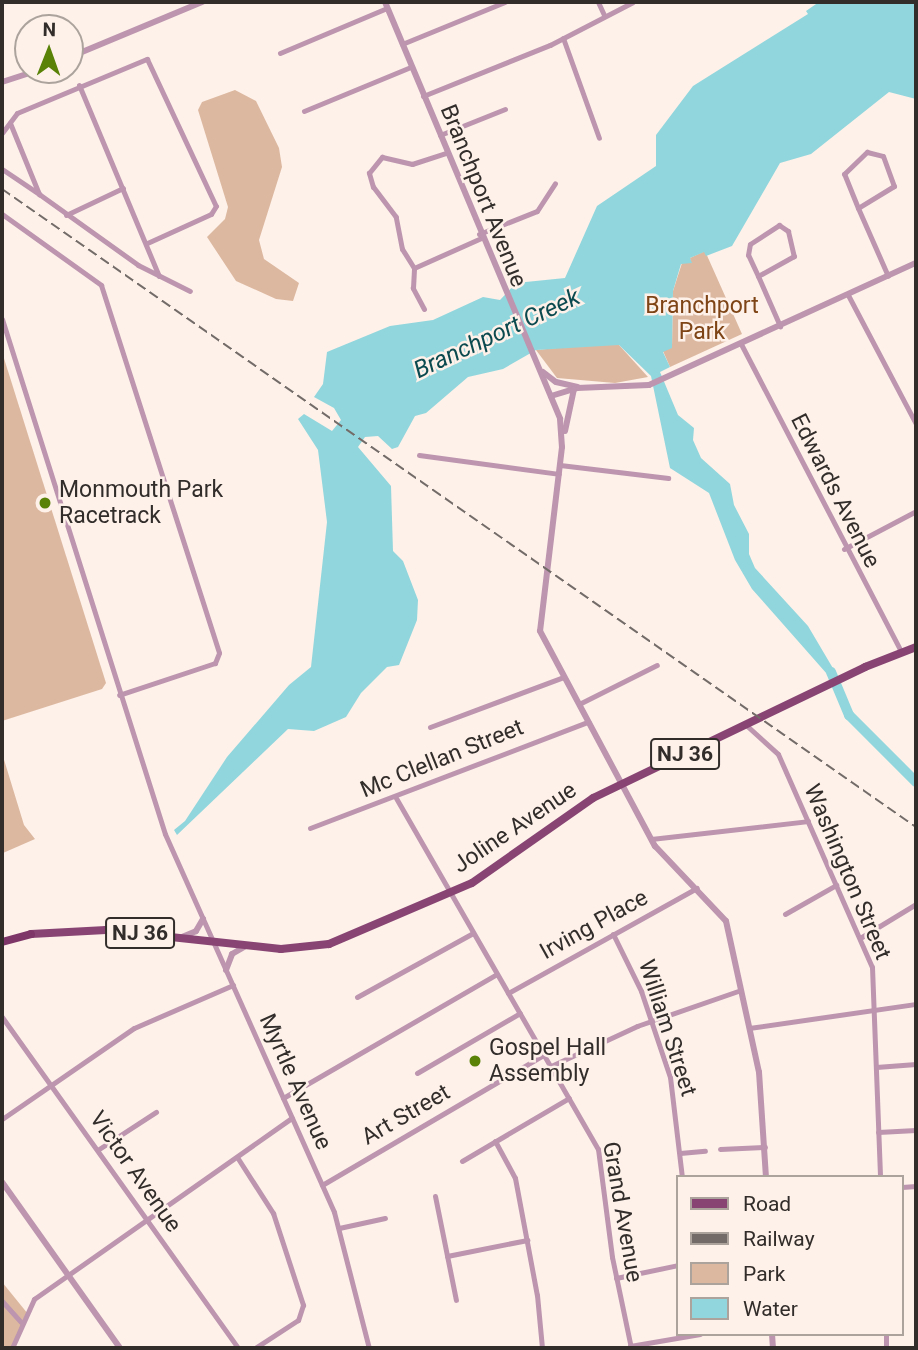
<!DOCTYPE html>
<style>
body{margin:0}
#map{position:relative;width:918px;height:1350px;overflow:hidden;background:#fdf1ea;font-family:Roboto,sans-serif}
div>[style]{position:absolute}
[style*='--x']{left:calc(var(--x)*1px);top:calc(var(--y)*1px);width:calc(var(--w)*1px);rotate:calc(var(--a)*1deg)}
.green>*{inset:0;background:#ddb8a0}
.water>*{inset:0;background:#91d6dc}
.river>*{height:10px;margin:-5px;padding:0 5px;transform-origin:5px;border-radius:5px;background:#91d6dc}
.minor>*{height:5px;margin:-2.5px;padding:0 2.5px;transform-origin:2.5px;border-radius:2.5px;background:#bd95ae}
.tertiary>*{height:6px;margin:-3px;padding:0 3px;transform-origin:3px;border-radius:3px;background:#bd95ae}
.primary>*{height:8px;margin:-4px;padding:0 4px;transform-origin:4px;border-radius:4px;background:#884573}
.trunk>*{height:8px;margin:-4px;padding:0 4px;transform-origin:4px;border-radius:4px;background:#7e3568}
.rail>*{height:2px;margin-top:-1px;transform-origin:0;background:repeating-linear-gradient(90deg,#736b67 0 10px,transparent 0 15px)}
.dots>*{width:19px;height:19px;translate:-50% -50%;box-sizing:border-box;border:4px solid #fdf1ea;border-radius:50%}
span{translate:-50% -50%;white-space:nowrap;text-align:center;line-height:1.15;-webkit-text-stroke:5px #fdf1ea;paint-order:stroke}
.shield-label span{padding:2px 5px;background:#fdf1ea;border:2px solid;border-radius:5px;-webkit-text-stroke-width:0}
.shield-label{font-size:21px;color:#322d2a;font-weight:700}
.street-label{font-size:23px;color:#322d2a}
.park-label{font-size:23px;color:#7e4415}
.poi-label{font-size:23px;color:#322d2a}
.left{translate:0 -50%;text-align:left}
.water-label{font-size:24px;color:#0b4a4f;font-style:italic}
.frame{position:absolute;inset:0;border:4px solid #322d2a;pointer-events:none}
.legend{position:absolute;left:676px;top:1175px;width:228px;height:161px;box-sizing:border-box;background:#fdf1ea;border:2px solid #aca39d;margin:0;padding:9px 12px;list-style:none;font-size:21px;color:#322d2a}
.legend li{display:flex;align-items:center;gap:14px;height:35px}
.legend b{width:35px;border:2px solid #aca39d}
.north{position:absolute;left:14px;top:14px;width:70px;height:70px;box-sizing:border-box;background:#fdf1ea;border:2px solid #aca39d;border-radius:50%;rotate:1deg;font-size:19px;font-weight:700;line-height:28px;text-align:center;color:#322d2a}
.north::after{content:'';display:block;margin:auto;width:24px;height:32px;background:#598207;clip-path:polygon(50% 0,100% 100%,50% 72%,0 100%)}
</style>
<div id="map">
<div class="green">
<i style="clip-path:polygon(235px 90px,256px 101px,279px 148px,282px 167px,259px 240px,264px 259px,299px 283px,293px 301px,276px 299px,236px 281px,207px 237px,225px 219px,228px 207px,198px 110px,202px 102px)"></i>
<i style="clip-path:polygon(705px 251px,742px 334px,670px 367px,663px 351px,672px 347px,673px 291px,682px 263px,691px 263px,690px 258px)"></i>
<i style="clip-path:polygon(599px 344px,619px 345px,648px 377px,615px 383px,557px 378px,536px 350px)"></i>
<i style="clip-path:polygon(2px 352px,106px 683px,102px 689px,2px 721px)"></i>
<i style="clip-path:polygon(2px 753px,24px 825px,35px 839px,3px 853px)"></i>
<i style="clip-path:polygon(2px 1282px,28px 1314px,15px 1348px,2px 1348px)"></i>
</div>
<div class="water">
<i style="clip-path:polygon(819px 2px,916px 2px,916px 99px,889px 92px,811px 154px,780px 163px,732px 246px,706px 256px,704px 252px,690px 258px,692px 263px,681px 264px,673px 291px,672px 348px,663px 352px,670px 367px,660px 372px,678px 415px,694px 428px,693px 440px,701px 458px,730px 484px,734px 505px,749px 534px,749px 554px,755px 568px,808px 626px,834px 670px,827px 674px,752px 589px,735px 560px,709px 493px,670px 468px,651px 376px,619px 345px,536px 350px,503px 369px,468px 377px,426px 413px,415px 416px,398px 447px,392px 449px,378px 436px,365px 437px,358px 447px,391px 486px,393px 551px,403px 561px,418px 600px,417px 620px,399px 665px,387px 667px,361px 693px,346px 717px,314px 731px,288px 729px,177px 835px,174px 830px,185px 821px,227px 757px,289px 685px,311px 667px,327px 522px,318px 450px,298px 419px,304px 414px,332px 431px,341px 420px,334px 408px,314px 397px,323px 384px,327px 352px,390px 326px,433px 320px,483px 297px,500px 300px,516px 283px,565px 278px,597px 206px,656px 166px,656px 135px,693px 86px,808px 14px,806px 11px)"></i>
</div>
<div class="river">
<i style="--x:831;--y:672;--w:47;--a:67.3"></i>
<i style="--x:849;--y:715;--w:95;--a:45"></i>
</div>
<div class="minor">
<i style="--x:598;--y:2;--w:14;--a:65"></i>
<i style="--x:563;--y:38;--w:106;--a:70.2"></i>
<i style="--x:402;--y:44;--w:111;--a:-22.2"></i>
<i style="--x:280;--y:53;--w:116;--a:-22.8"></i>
<i style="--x:79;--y:85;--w:207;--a:67.3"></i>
<i style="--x:423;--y:96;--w:137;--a:-21.9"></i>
<i style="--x:550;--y:45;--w:93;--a:-27.4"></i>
<i style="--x:304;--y:111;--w:116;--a:-22.4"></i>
<i style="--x:10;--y:123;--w:77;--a:67.8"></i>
<i style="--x:39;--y:194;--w:122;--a:35.6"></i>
<i style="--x:138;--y:265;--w:58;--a:26.6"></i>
<i style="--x:2;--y:133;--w:25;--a:-53"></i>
<i style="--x:17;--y:113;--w:141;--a:-22.6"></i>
<i style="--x:147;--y:59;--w:162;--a:64.9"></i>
<i style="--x:216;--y:206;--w:9;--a:122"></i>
<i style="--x:211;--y:214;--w:70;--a:155.6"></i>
<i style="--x:440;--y:135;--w:70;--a:-21.8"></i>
<i style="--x:867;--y:152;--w:16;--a:14"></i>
<i style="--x:883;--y:156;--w:32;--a:70"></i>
<i style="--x:894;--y:186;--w:42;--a:148.6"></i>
<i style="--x:858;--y:208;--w:37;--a:-112"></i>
<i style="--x:844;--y:174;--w:32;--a:-44"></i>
<i style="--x:2;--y:169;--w:45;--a:34"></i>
<i style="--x:858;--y:208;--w:74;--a:66.2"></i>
<i style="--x:2;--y:214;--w:122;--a:35.6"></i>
<i style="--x:101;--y:285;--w:386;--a:72.2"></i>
<i style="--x:219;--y:653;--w:11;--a:112"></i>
<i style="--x:215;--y:663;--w:101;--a:161.6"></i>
<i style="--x:66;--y:215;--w:63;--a:-25.3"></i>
<i style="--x:779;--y:225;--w:11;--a:34"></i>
<i style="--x:788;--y:231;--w:26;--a:77"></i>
<i style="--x:794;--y:256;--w:41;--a:150.9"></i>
<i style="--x:758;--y:276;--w:23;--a:-115"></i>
<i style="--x:748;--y:255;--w:11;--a:-80"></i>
<i style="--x:750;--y:244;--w:35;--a:-33"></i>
<i style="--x:479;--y:234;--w:62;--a:-21.6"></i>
<i style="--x:537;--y:211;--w:33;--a:-57"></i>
<i style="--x:414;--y:268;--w:22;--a:-122"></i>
<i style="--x:402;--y:249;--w:33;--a:-101"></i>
<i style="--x:396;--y:217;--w:38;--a:-127"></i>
<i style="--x:373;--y:187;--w:15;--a:-106"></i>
<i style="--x:369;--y:173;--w:21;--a:-51"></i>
<i style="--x:382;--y:157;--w:31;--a:13"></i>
<i style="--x:412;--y:164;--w:36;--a:-18"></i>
<i style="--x:758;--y:276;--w:55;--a:66.3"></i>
<i style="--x:848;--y:295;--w:146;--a:62.2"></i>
<i style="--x:424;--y:309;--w:24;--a:-118"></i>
<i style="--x:413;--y:288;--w:20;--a:-87"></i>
<i style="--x:414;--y:268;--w:73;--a:-24.1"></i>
<i style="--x:2;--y:319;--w:540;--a:72.44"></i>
<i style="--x:165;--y:834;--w:414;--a:65.9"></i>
<i style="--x:334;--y:1212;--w:140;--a:75.6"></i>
<i style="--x:741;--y:344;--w:348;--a:62.5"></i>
<i style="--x:419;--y:455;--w:141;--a:7.7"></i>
<i style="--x:560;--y:465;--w:109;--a:6.9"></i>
<i style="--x:844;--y:549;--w:81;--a:-27.8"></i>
<i style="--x:579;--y:704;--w:87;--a:-26.6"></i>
<i style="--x:746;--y:725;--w:43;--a:42.2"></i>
<i style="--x:778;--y:754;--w:233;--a:66.2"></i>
<i style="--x:872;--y:967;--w:210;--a:87.8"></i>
<i style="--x:430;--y:727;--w:143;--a:-20.5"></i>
<i style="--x:396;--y:798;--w:405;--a:60.1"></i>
<i style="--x:598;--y:1149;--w:109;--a:82.6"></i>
<i style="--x:612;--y:1257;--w:93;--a:78.2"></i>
<i style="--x:310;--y:828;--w:298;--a:-20.9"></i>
<i style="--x:651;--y:839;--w:158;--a:-6.5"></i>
<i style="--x:785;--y:914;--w:59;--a:-29.6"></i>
<i style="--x:613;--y:934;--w:64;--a:63.8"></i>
<i style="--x:641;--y:991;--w:91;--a:71.4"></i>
<i style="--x:670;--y:1077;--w:101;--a:83.2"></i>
<i style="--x:860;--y:938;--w:66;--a:-31.3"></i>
<i style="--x:508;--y:993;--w:216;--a:-29.1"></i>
<i style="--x:357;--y:997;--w:132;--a:-28.9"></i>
<i style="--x:2;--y:1017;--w:407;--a:54.5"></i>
<i style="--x:749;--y:1028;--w:169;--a:-8.2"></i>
<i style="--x:551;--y:1066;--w:95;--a:-24.9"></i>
<i style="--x:637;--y:1026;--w:110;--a:-19.1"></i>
<i style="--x:876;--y:1067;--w:40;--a:-4.3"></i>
<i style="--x:417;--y:1073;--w:119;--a:-30.2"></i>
<i style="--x:283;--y:1098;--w:247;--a:-30.1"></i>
<i style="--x:2;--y:1119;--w:160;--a:-34.6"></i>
<i style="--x:134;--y:1028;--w:108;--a:-23.5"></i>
<i style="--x:878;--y:1132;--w:38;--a:-3"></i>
<i style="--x:495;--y:1141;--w:42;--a:61.6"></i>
<i style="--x:515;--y:1178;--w:119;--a:79.4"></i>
<i style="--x:537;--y:1295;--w:53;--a:84.6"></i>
<i style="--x:99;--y:1149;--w:68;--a:-33"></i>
<i style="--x:720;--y:1149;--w:45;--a:-2.5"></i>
<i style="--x:680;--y:1153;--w:25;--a:-5"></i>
<i style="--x:237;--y:1157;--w:67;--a:57.3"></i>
<i style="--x:273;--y:1213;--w:97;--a:71.9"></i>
<i style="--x:303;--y:1305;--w:16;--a:108"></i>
<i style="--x:298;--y:1320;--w:51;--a:146.9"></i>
<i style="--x:462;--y:1161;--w:124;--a:-30.5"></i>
<i style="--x:322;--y:1185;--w:257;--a:-30.4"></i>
<i style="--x:902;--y:1187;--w:14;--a:-4"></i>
<i style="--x:435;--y:1196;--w:106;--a:78.6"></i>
<i style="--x:339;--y:1228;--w:47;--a:-12.3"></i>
<i style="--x:447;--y:1256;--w:82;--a:-11.3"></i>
<i style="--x:616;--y:1278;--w:63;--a:-11.8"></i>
<i style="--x:2;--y:1301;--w:28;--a:48"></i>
<i style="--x:886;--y:1334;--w:14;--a:90"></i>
<i style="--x:630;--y:1346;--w:71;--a:-9.7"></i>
<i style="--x:12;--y:1348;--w:54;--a:-65.8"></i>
<i style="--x:34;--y:1299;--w:315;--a:-35.1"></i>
</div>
<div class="tertiary">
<i style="--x:385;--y:2;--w:452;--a:67.2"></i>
<i style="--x:560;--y:419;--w:28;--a:86"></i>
<i style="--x:562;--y:447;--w:185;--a:96.8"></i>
<i style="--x:540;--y:631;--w:244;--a:61.9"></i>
<i style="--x:655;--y:846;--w:103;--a:46.6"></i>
<i style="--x:726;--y:921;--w:155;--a:77.7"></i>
<i style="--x:759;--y:1072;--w:105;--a:86.2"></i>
<i style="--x:70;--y:57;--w:143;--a:-22.6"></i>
<i style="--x:2;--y:82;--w:38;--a:-18"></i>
<i style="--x:543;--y:372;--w:16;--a:38"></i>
<i style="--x:556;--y:382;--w:22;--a:13"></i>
<i style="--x:551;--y:396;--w:27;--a:-17"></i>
<i style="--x:577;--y:388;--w:72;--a:-2.4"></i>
<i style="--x:649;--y:385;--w:294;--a:-24.6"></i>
<i style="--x:565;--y:431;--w:43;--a:-77.9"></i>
<i style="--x:182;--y:937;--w:15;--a:-23"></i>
<i style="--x:196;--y:931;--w:14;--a:-60"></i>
<i style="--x:226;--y:970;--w:17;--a:-69"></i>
<i style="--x:232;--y:954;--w:16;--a:-30"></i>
<i style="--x:2;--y:1182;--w:204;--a:54.6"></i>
<i style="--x:772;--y:1334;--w:14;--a:86"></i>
</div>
<div class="primary">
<i style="--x:31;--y:934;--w:75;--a:-3.1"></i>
<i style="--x:106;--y:930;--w:176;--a:6.2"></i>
<i style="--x:281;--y:949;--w:48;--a:-5.9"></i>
<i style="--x:329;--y:944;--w:155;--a:-23.1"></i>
<i style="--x:472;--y:883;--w:148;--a:-35.1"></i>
<i style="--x:593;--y:798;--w:302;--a:-25.7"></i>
<i style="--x:865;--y:667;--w:55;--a:-21.4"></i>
</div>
<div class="trunk">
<i style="--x:2;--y:942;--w:30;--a:-15"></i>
</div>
<div class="rail">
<i style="--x:2;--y:189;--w:1115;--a:34.92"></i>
</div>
<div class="dots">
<i style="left:45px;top:503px;background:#598207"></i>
<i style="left:475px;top:1061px;background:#598207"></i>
</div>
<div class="shield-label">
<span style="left:685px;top:754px">NJ 36</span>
<span style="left:140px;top:933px">NJ 36</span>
</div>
<div class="street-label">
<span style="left:483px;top:196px;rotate:68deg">Branchport Avenue</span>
<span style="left:835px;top:491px;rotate:63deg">Edwards Avenue</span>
<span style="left:442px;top:759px;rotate:-22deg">Mc Clellan Street</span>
<span style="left:515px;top:828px;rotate:-34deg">Joline Avenue</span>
<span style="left:847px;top:872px;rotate:67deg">Washington Street</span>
<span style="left:594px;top:925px;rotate:-29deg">Irving Place</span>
<span style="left:667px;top:1028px;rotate:72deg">William Street</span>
<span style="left:295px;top:1082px;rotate:66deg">Myrtle Avenue</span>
<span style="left:406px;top:1115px;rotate:-30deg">Art Street</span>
<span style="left:135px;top:1172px;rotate:55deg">Victor Avenue</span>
<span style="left:622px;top:1212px;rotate:80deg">Grand Avenue</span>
</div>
<div class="park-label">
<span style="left:702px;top:319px">Branchport<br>Park</span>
</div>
<div class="poi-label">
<span class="left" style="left:59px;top:503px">Monmouth Park<br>Racetrack</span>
<span class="left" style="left:489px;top:1061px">Gospel Hall<br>Assembly</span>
</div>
<div class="water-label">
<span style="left:497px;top:334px;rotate:-25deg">Branchport Creek</span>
</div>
<div class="frame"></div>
<ul class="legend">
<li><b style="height:9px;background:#884573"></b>Road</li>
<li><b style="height:9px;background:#736b67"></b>Railway</li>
<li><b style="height:19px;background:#ddb8a0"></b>Park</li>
<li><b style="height:19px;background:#91d6dc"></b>Water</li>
</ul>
<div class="north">N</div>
</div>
